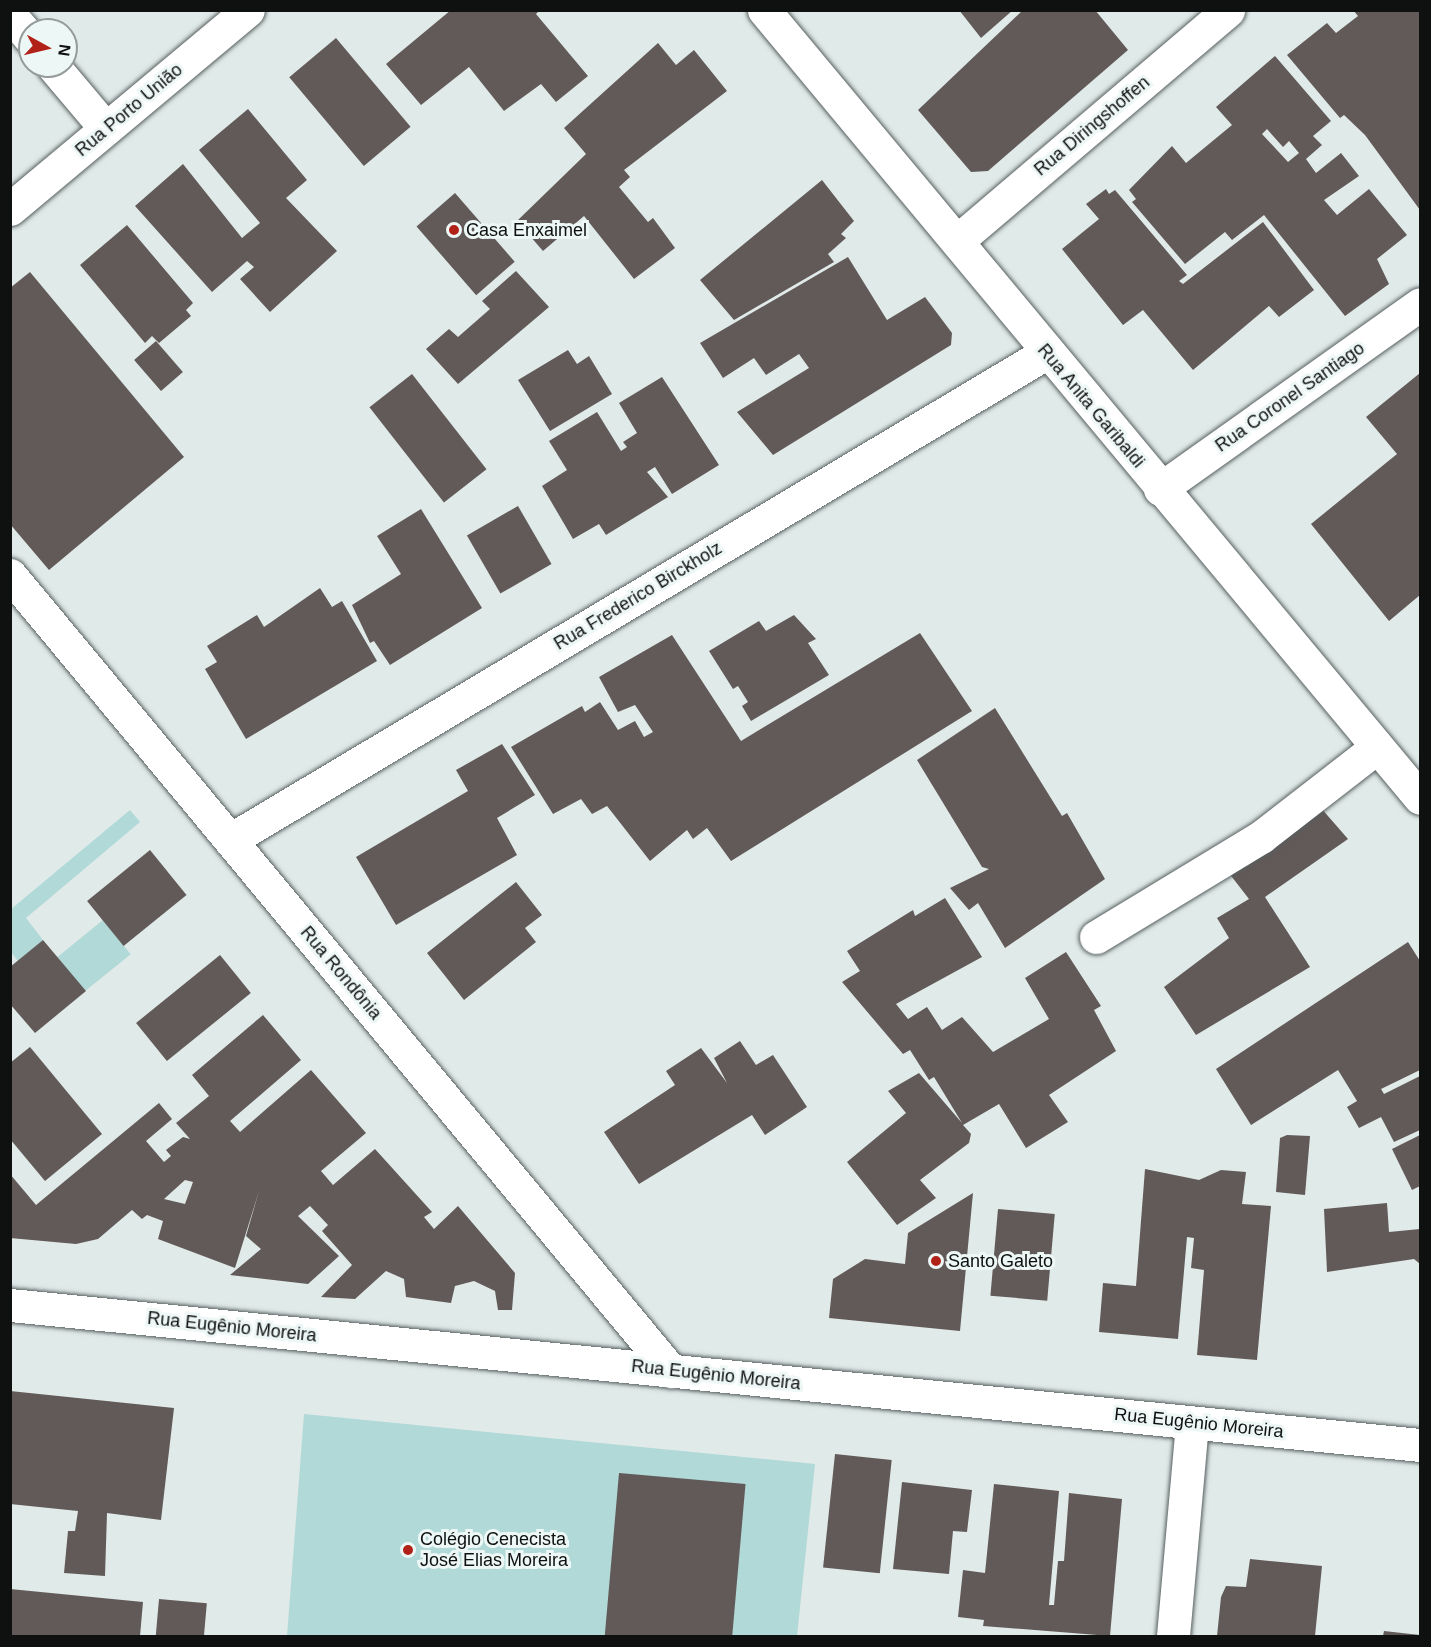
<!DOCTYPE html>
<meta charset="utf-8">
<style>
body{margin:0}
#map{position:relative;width:1431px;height:1647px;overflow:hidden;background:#e0eae9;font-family:Arial,sans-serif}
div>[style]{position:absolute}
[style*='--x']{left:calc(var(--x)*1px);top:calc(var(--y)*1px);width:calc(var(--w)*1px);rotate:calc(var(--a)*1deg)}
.green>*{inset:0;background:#b1d9d7;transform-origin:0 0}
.building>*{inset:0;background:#625a59;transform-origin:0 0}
.roads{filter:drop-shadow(0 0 2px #575f5f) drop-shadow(0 0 2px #575f5f)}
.minor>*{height:33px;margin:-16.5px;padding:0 16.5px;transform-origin:16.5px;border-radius:16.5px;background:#fff}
.major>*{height:33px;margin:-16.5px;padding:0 16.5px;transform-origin:16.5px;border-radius:16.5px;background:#fff}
.dots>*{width:16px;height:16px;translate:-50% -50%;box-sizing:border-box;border:3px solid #edf7f6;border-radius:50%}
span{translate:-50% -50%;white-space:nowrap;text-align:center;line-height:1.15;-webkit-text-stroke:6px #edf7f6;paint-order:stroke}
.street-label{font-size:18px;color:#0e1110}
.poi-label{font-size:18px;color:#0e1110}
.left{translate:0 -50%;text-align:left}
.frame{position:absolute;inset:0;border:12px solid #0e1110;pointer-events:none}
.north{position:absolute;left:18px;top:18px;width:60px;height:60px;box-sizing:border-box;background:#edf7f6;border:2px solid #949b9a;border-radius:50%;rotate:98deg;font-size:16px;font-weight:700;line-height:24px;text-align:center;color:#0e1110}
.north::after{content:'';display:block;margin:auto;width:21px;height:27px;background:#b12117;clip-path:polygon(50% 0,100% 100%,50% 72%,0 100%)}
</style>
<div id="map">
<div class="green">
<i style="clip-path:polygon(130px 810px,140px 822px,26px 918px,43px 940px,18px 961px,11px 952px,10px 910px)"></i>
<i style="left:103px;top:920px;width:44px;height:59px;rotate:51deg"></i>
<i style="clip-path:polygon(304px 1414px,815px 1464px,797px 1636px,287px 1636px)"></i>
</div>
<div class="building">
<i style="clip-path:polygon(451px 10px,540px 10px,536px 14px,588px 76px,556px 102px,541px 84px,504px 111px,469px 67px,421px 105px,386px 64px)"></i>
<i style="clip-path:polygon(959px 10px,1013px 10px,981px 38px)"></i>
<i style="clip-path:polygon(1023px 10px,1095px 10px,1128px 50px,988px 171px,971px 172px,918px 110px)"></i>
<i style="clip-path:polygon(1353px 10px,1420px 10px,1420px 210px,1365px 135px,1344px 115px,1340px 118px,1287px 55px,1327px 23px,1336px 33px,1358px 16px)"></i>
<i style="left:336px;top:38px;width:116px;height:61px;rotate:50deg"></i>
<i style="clip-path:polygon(658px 43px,676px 65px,694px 50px,727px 91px,624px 170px,630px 177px,619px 187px,648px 222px,653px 218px,675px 248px,634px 279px,584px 216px,543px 251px,517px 221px,586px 154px,564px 128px)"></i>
<i style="clip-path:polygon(evenodd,1275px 56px,1331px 121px,1313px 136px,1322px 145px,1306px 159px,1316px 173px,1341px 153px,1359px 176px,1324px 200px,1337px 215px,1369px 189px,1407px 235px,1377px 259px,1389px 284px,1345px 316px,1264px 215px,1232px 240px,1225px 232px,1185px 264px,1132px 202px,1136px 199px,1129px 190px,1172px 146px,1186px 163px,1232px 125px,1216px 107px,1275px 56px,1267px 129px,1283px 147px,1289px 141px,1299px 153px,1288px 162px,1262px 134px,1267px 129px)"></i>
<i style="clip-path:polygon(248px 109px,307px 180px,286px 198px,337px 251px,270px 312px,240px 279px,254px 267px,247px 261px,212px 292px,135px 206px,183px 164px,242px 238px,260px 223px,199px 150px)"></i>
<i style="clip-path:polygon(822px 180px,854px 221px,841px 234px,846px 238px,828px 254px,834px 262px,734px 320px,700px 280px)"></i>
<i style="clip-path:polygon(1106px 189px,1109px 194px,1115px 190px,1187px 275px,1179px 281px,1183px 284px,1263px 222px,1314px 290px,1279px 317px,1269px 306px,1193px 370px,1143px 310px,1123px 325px,1062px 249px,1099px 219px,1086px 204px)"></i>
<i style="left:455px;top:193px;width:91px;height:51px;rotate:49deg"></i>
<i style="clip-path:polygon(127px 225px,193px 303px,186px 310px,191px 316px,159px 343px,152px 336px,145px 343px,80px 265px)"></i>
<i style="clip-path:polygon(848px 257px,887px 320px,925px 297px,952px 333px,951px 345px,773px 455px,737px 412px,809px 368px,799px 354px,766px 375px,754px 358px,723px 378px,700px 343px)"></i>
<i style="clip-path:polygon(516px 271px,549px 307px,458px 384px,426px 349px,449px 329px,458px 337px,490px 309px,482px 301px)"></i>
<i style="clip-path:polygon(30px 272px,184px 457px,49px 570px,10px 524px,10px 288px)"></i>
<i style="left:156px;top:341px;width:41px;height:29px;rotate:49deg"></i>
<i style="clip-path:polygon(568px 350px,577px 364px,589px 356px,612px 394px,550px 431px,518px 380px)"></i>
<i style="clip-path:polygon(1420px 373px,1420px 595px,1389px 621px,1311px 524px,1397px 454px,1366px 417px)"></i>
<i style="left:412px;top:374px;width:121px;height:54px;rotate:52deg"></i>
<i style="clip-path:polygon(662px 377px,719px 465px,672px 494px,655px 467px,647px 472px,668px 497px,606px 535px,599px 524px,573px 539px,542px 486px,567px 470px,549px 441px,597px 412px,621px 451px,627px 447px,623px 442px,637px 433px,619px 403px)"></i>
<i style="left:518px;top:506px;width:67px;height:59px;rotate:60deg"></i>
<i style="clip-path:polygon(421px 509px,482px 608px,390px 665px,374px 641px,370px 643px,352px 605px,401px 574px,377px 536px)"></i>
<i style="clip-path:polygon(320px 588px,332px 607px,342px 601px,377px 661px,246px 739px,205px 669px,217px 662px,207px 646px,257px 615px,264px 627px)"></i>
<i style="clip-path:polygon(794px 615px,816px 639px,808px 643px,829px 675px,751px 721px,742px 706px,748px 702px,738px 686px,733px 689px,709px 651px,759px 621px,766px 631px)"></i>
<i style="clip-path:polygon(920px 633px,972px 711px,731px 861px,707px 828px,693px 839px,687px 830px,650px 861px,607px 806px,592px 814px,581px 799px,553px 814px,511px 747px,582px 706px,585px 712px,600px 702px,618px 730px,635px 721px,644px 737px,653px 732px,635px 705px,618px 712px,599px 677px,672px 635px,741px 741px)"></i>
<i style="clip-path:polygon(995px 708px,1062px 816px,1067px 813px,1105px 879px,1005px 948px,978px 903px,969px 910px,950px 888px,989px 869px,982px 867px,917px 760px)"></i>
<i style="clip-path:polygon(502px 744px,535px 795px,497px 818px,517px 855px,396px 925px,356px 857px,468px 791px,456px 770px)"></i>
<i style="clip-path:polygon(1321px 808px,1348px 839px,1265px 897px,1310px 967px,1196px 1035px,1164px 987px,1229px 938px,1217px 918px,1249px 899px,1225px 868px)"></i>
<i style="left:150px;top:850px;width:58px;height:81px;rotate:51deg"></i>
<i style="clip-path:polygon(516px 882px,542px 915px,525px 928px,536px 942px,464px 1000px,427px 953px)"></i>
<i style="clip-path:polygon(945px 898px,982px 957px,896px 1004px,908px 1019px,927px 1007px,942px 1030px,962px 1017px,993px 1052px,1049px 1019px,1025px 978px,1066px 952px,1101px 1006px,1094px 1010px,1116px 1051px,1049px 1095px,1068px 1122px,1026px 1148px,999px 1104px,963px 1125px,971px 1134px,969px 1143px,920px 1180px,936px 1198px,897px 1225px,847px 1162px,906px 1113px,888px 1091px,919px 1073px,962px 1123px,934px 1077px,929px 1080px,910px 1050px,903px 1054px,842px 982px,860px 971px,847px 951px,913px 910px,915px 916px)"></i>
<i style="clip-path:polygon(43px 940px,86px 991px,35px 1033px,10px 1004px,10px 967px)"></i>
<i style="clip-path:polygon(1408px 942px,1420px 961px,1420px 1070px,1381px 1089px,1384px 1094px,1420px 1076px,1420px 1130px,1394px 1142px,1381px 1117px,1359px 1128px,1347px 1107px,1357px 1101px,1338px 1070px,1251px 1125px,1216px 1069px)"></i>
<i style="left:220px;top:955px;width:49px;height:108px;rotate:51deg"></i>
<i style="clip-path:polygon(evenodd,263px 1015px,301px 1060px,230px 1121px,240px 1132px,311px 1070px,366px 1133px,321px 1171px,333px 1185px,375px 1149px,432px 1212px,424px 1217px,434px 1229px,458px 1206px,515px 1273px,512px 1310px,498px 1310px,495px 1291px,474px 1281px,455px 1286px,451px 1303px,406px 1297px,404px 1279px,386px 1271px,355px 1299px,321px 1297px,352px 1265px,322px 1231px,328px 1225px,310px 1206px,298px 1216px,339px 1256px,308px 1284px,230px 1275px,261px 1249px,246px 1236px,259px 1191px,235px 1268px,158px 1239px,163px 1221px,147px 1215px,142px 1219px,132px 1210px,98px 1239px,76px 1244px,10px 1238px,10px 1174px,36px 1205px,159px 1103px,172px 1119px,146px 1141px,164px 1162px,171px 1156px,166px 1150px,183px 1137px,190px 1139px,176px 1123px,209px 1096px,192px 1075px,263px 1015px,185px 1180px,193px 1182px,185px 1204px,164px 1199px,185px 1180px)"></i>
<i style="clip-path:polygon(740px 1041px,756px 1065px,773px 1055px,807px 1107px,765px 1135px,752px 1115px,639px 1184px,604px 1132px,675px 1085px,666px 1071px,701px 1048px,727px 1083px,714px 1058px)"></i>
<i style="clip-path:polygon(30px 1047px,102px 1134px,45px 1181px,10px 1139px,10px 1063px)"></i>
<i style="clip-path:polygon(1287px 1135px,1310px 1136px,1305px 1195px,1276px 1192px,1280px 1138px)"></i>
<i style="clip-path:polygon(1420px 1135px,1420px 1186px,1412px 1190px,1392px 1149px)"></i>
<i style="clip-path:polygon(1145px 1169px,1199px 1180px,1221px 1170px,1246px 1172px,1242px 1204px,1271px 1206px,1257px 1360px,1197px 1355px,1204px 1270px,1191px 1268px,1194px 1238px,1187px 1237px,1178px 1339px,1099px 1332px,1103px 1283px,1136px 1286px)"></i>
<i style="clip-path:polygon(973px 1193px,960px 1331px,829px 1318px,833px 1279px,865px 1259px,905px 1264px,908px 1233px)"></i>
<i style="clip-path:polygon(1387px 1203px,1389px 1232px,1420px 1229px,1420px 1264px,1414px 1259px,1327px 1272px,1324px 1209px)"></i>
<i style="left:998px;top:1209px;width:57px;height:87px;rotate:5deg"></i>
<i style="clip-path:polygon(10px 1391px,174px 1408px,161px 1520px,107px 1513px,105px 1576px,64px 1573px,68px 1531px,75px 1531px,78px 1511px,10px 1504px)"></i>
<i style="left:835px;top:1454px;width:57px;height:114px;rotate:6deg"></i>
<i style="left:619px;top:1473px;width:127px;height:164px;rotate:5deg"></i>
<i style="clip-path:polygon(902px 1482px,972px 1490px,967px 1532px,953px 1531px,949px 1574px,893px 1569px)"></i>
<i style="clip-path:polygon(994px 1484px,1059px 1491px,1049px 1605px,1054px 1605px,1058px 1561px,1064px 1561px,1069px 1493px,1122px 1499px,1110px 1636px,983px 1626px,984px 1620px,958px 1617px,963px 1570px,985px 1573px)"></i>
<i style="clip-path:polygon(1250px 1559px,1322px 1566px,1315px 1636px,1217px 1636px,1221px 1597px,1226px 1586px,1246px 1587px)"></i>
<i style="clip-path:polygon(10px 1589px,143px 1602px,140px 1636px,10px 1636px)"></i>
<i style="left:159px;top:1599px;width:48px;height:37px;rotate:5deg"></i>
<i style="clip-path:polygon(1384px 1631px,1420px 1635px,1420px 1636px,1383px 1636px)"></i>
</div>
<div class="roads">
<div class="minor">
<i style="--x:10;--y:15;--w:30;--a:49"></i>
<i style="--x:53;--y:66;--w:82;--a:49.9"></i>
<i style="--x:10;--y:209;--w:310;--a:-39.9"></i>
<i style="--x:957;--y:241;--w:356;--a:-40.4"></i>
<i style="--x:10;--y:575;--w:1035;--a:50.29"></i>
<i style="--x:230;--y:840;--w:950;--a:-30.83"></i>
<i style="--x:1096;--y:937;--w:193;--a:-31.2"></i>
<i style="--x:1261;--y:837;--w:147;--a:-37.8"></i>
<i style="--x:10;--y:1305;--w:1417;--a:5.67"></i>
<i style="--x:1173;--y:1636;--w:214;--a:-84.9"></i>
</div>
<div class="major">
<i style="--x:764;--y:10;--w:1025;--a:50.22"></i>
<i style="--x:1160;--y:489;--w:319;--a:-35.4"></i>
</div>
</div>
<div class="dots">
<i style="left:454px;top:230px;background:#b12117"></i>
<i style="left:936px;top:1261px;background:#b12117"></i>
<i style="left:408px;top:1550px;background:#b12117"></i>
</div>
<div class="street-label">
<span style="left:129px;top:110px;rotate:-40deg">Rua Porto União</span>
<span style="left:1092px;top:126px;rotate:-40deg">Rua Diringshoffen</span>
<span style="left:1290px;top:397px;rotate:-35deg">Rua Coronel Santiago</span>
<span style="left:1091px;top:406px;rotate:50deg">Rua Anita Garibaldi</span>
<span style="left:638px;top:596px;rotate:-31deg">Rua Frederico Birckholz</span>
<span style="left:341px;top:973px;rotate:50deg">Rua Rondônia</span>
<span style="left:232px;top:1327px;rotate:6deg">Rua Eugênio Moreira</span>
<span style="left:716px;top:1375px;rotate:6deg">Rua Eugênio Moreira</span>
<span style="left:1199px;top:1423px;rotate:6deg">Rua Eugênio Moreira</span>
</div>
<div class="poi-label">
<span class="left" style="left:466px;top:230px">Casa Enxaimel</span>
<span class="left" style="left:948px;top:1261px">Santo Galeto</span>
<span class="left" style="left:420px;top:1550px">Colégio Cenecista<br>José Elias Moreira</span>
</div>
<div class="frame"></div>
<div class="north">N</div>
</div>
